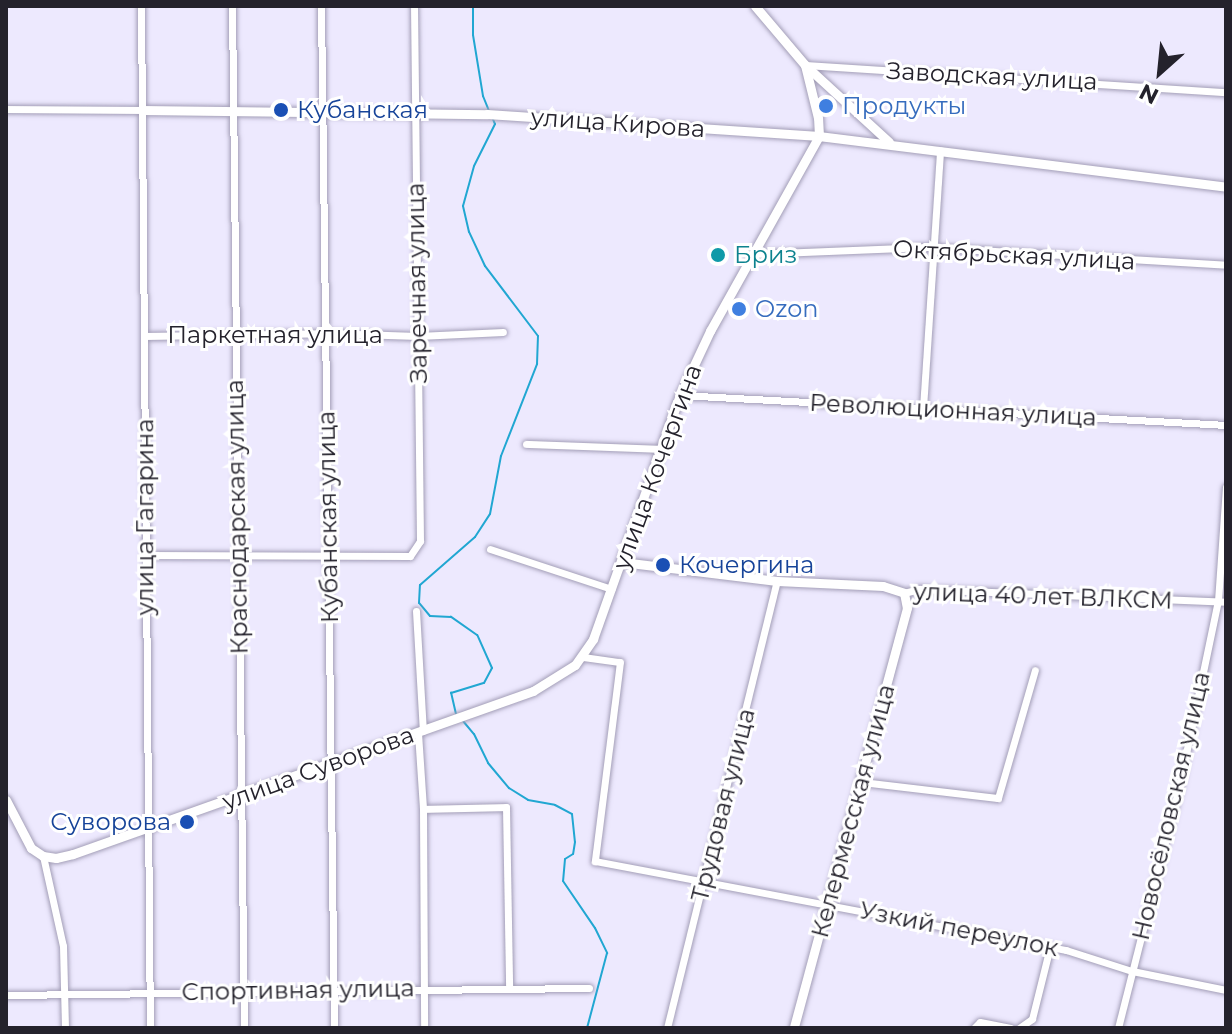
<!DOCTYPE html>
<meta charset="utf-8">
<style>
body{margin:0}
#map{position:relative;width:1232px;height:1034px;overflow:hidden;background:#ede9fe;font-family:Montserrat,sans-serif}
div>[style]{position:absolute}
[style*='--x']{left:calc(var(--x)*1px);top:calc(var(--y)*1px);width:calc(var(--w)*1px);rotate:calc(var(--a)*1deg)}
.stream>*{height:2px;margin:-1px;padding:0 1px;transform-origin:1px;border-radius:1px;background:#21a7d2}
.roads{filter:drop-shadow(0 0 2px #a39eb7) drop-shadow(0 0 2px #a39eb7)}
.street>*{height:7px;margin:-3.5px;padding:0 3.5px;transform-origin:3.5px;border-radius:3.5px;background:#fff}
.secondary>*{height:9px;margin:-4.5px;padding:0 4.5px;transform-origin:4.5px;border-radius:4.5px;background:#fff}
.dots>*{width:22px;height:22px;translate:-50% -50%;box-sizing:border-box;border:4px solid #fff;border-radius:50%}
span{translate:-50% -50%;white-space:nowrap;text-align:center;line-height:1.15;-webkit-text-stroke:6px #fff;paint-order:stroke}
.street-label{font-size:24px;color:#24222c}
.shop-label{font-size:24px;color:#366cbe}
.left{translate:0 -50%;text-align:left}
.transit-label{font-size:24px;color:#164399}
.right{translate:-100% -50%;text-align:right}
.culture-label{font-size:24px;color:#0d838f}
.frame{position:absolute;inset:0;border:8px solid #24222c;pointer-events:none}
.north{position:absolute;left:1120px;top:32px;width:80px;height:80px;-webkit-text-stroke:6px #fff;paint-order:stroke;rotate:207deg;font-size:22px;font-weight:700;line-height:32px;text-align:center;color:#24222c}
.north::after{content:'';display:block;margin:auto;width:28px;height:36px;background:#24222c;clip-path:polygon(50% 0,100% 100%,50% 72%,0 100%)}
</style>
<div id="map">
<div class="stream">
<i style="--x:473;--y:6;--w:29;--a:90"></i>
<i style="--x:473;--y:35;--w:62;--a:80.7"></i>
<i style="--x:483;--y:96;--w:16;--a:68"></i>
<i style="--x:456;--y:714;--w:22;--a:-103"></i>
<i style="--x:451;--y:693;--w:34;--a:-17"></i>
<i style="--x:484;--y:683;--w:17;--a:-62"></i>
<i style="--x:492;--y:668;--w:36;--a:-114"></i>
<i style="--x:477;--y:635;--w:32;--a:-145"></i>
<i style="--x:451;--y:617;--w:21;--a:-177"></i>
<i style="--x:430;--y:616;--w:17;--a:-130"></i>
<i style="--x:419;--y:603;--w:18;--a:-87"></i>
<i style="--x:420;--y:585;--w:73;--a:-41.1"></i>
<i style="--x:475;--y:537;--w:27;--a:-57"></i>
<i style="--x:490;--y:514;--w:59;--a:-79.3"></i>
<i style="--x:501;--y:456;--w:99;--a:-68.6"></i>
<i style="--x:537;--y:364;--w:28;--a:-88"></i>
<i style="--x:538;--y:336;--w:88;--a:-127.1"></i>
<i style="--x:485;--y:266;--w:38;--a:-115"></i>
<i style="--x:469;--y:232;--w:27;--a:-103"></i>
<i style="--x:463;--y:206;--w:41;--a:-74.6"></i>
<i style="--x:474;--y:166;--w:47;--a:-63.4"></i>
<i style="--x:495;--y:124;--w:8;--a:-113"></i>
<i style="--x:463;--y:721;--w:17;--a:50"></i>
<i style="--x:474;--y:734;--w:32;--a:64"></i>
<i style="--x:488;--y:763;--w:33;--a:50"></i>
<i style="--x:509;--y:788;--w:22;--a:32"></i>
<i style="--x:528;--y:800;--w:27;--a:10"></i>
<i style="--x:555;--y:805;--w:19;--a:28"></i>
<i style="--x:572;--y:814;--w:28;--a:84"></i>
<i style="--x:575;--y:842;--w:12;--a:99"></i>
<i style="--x:573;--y:854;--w:9;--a:148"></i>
<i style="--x:565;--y:859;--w:22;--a:95"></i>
<i style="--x:563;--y:881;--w:57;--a:55.8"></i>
<i style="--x:595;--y:928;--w:28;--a:64"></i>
<i style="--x:607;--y:953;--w:78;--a:104.9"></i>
</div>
<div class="roads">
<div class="street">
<i style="--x:141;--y:6;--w:1022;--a:89.5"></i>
<i style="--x:232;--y:6;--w:1022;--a:89.33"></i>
<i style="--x:321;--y:6;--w:1022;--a:89.27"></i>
<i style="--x:805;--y:65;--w:422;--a:3.7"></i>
<i style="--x:6;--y:109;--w:136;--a:0.4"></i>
<i style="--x:754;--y:254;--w:173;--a:-2.3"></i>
<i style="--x:927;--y:247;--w:300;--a:3.4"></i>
<i style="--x:144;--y:336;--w:182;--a:-0.9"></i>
<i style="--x:326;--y:333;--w:92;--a:1.9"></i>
<i style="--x:418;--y:336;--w:85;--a:-2.7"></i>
<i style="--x:680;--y:395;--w:547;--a:3.14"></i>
<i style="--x:923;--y:408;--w:258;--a:-86.2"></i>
<i style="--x:526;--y:444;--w:134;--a:2.1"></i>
<i style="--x:490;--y:549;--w:128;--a:18.2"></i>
<i style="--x:145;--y:555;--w:265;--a:0.2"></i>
<i style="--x:410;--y:556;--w:18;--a:-56"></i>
<i style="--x:420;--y:541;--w:535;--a:-90.64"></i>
<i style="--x:904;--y:593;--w:16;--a:-15"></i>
<i style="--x:919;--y:589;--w:307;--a:2.4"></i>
<i style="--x:416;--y:611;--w:120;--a:86.7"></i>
<i style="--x:583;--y:657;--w:37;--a:8"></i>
<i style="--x:620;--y:662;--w:201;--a:97.2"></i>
<i style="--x:595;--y:861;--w:479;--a:10.7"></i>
<i style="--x:1066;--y:950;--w:69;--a:17.7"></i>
<i style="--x:1132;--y:971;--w:96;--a:11.4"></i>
<i style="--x:418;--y:733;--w:76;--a:86.2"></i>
<i style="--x:423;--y:809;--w:219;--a:89.7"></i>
<i style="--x:861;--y:782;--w:138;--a:6.7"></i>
<i style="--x:998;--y:798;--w:133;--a:-73.9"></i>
<i style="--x:423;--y:809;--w:83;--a:-1.4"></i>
<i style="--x:506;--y:807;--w:180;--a:89"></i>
<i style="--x:43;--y:856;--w:92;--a:77.5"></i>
<i style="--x:63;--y:946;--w:82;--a:88.6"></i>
<i style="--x:6;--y:995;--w:583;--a:-0.69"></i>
<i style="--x:667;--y:1028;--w:460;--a:-76.2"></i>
<i style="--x:974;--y:1028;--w:8;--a:-45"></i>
<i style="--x:980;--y:1022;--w:31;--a:11"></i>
<i style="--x:1019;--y:1028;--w:16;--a:-35"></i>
<i style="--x:1032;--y:1019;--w:74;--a:-76"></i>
<i style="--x:1118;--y:1028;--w:249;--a:-75.8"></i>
<i style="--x:1179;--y:787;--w:190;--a:-78.2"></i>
<i style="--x:1218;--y:601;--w:114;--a:-86"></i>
</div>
<div class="secondary">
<i style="--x:755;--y:6;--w:77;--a:49.7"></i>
<i style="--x:805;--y:65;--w:114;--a:42.5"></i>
<i style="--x:142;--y:110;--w:345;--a:0.7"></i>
<i style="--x:487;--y:114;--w:333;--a:3.8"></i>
<i style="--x:819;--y:136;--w:410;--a:7.1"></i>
<i style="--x:622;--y:562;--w:156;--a:7"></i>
<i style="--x:777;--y:581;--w:106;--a:2.7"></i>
<i style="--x:883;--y:586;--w:22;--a:18"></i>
<i style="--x:904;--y:593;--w:15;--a:79"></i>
<i style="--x:907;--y:608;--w:435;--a:105.1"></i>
<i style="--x:6;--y:800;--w:54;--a:62.5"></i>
<i style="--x:31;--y:848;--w:14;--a:34"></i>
<i style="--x:43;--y:856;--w:13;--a:9"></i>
<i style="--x:56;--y:858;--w:17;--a:-13"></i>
<i style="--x:73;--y:854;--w:488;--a:-19.5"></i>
<i style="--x:533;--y:691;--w:49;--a:-31.8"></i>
<i style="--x:575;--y:665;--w:32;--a:-55"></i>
<i style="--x:593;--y:639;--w:259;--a:-70.4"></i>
<i style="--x:680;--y:395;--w:71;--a:-64.9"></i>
<i style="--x:710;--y:331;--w:223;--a:-60.8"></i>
<i style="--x:819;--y:136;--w:18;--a:-93"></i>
<i style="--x:818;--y:118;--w:55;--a:-103.8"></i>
</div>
</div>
<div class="dots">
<i style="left:826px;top:106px;background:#3f7fe0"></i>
<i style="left:281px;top:110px;background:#1a4fb4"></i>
<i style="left:718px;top:255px;background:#0f9aa8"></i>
<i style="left:739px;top:309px;background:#3f7fe0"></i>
<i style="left:663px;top:565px;background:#1a4fb4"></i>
<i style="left:187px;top:822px;background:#1a4fb4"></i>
</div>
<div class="street-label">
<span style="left:992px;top:76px;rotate:3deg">Заводская улица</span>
<span style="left:618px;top:123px;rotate:4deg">улица Кирова</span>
<span style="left:1014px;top:255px;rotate:3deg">Октябрьская улица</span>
<span style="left:417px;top:283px;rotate:-91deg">Заречная улица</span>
<span style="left:275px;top:335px">Паркетная улица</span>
<span style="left:953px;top:410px;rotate:3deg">Революционная улица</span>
<span style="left:657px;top:467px;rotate:-70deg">улица Кочергина</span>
<span style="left:145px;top:517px;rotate:-90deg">улица Гагарина</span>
<span style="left:237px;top:517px;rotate:-91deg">Краснодарская улица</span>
<span style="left:328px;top:517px;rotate:-91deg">Кубанская улица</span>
<span style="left:1043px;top:596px;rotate:2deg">улица 40 лет ВЛКСМ</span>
<span style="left:318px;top:768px;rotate:-20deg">улица Суворова</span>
<span style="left:723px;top:805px;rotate:-76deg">Трудовая улица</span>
<span style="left:1171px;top:806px;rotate:-77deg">Новосёловская улица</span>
<span style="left:853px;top:811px;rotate:-75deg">Келермесская улица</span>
<span style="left:959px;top:929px;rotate:11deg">Узкий переулок</span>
<span style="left:298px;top:990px;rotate:-1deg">Спортивная улица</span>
</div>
<div class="shop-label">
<span class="left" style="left:842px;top:106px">Продукты</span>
<span class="left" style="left:755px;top:309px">Ozon</span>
</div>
<div class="transit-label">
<span class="left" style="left:297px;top:110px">Кубанская</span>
<span class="left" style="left:679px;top:565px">Кочергина</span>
<span class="right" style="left:171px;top:822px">Суворова</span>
</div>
<div class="culture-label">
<span class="left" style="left:734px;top:255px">Бриз</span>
</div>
<div class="frame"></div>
<div class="north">N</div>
</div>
